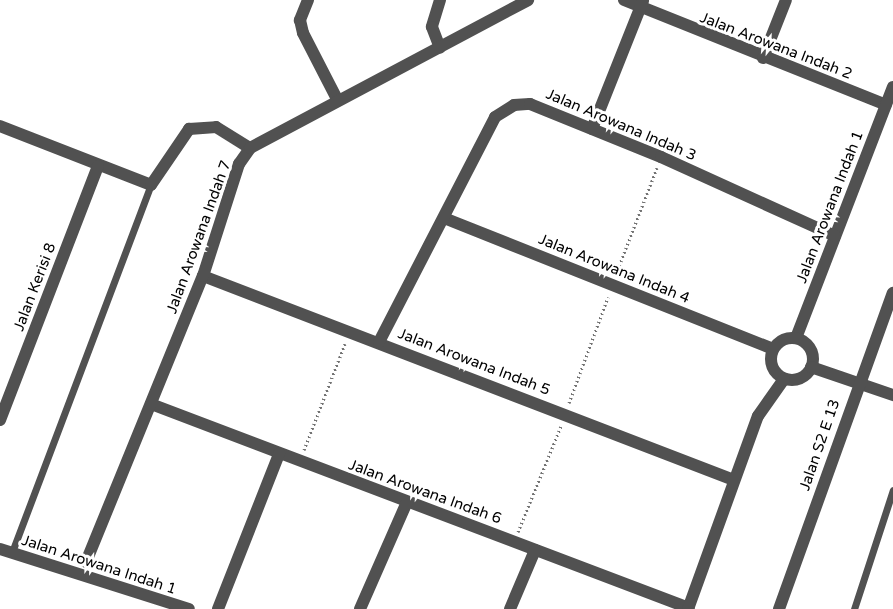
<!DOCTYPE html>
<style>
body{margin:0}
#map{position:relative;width:893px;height:609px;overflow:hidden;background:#fff;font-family:"Varela Round",sans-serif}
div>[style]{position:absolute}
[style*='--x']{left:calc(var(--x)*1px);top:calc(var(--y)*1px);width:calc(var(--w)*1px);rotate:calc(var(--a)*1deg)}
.path>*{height:3px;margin-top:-1.5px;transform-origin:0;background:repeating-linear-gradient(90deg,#737373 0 1.5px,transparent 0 4.5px)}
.lane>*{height:7px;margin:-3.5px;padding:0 3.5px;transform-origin:3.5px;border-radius:3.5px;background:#515151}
.street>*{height:12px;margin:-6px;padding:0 6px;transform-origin:6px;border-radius:6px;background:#515151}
.street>.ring{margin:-6px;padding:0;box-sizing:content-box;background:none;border:12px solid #515151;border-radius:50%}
span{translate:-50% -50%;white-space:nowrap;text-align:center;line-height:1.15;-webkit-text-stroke:6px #fff;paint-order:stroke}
.street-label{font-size:15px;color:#000}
</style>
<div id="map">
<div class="path">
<i style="--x:616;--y:274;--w:114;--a:-68.9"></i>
<i style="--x:569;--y:403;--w:113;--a:-69.8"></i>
<i style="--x:304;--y:450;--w:114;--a:-68.9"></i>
<i style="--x:518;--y:532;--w:114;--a:-67.9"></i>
</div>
<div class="lane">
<i style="--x:12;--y:552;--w:392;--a:-69.3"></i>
<i style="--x:854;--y:609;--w:125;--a:-71.9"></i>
</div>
<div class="street">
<i style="--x:308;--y:0;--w:22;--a:112"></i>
<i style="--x:300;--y:20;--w:13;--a:77"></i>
<i style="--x:303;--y:33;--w:76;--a:62.8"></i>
<i style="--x:440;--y:0;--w:28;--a:107"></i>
<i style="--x:432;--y:27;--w:22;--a:69"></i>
<i style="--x:624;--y:0;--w:282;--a:21.8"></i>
<i style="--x:763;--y:58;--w:62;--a:-68.4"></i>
<i style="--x:0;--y:126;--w:162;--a:21.3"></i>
<i style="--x:151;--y:185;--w:68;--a:-55.8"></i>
<i style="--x:189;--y:129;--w:27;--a:-4"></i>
<i style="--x:216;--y:127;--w:40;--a:32"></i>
<i style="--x:592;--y:129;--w:138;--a:-68.3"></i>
<i style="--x:444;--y:218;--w:354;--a:21.7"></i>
<i style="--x:203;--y:276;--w:569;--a:21.02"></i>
<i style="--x:796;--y:338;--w:269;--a:-68.9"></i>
<i class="ring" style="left:771px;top:338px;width:30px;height:30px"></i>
<i style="--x:379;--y:342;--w:253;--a:-62.7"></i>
<i style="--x:495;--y:117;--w:22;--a:-32"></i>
<i style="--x:514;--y:105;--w:16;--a:-4"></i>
<i style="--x:530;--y:104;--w:141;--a:22"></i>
<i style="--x:661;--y:157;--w:191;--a:24.4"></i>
<i style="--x:811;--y:367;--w:87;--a:18.9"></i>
<i style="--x:151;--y:404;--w:575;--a:20.77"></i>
<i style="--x:0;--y:420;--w:272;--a:-68.9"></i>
<i style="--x:0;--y:549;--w:198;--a:17.6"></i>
<i style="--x:86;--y:562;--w:309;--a:-67.8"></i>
<i style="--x:203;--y:276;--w:118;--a:-72.2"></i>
<i style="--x:239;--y:164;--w:19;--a:-55"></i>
<i style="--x:250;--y:148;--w:315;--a:-28"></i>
<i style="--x:218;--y:609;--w:167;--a:-68.5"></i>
<i style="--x:360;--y:609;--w:117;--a:-66.3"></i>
<i style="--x:510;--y:609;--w:64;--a:-67"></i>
<i style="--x:688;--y:609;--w:205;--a:-70.1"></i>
<i style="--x:758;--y:416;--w:45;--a:-54.9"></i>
<i style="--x:779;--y:609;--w:336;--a:-70.2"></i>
</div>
<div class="street-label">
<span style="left:776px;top:46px;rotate:21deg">Jalan Arowana Indah 2</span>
<span style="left:621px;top:125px;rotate:23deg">Jalan Arowana Indah 3</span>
<span style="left:830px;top:207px;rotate:-69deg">Jalan Arowana Indah 1</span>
<span style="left:199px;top:237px;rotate:-70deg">Jalan Arowana Indah 7</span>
<span style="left:614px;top:269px;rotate:22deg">Jalan Arowana Indah 4</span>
<span style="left:35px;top:287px;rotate:-69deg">Jalan Kerisi 8</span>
<span style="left:474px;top:362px;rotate:21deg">Jalan Arowana Indah 5</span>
<span style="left:820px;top:445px;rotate:-71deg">Jalan S2 E 13</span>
<span style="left:425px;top:492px;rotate:20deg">Jalan Arowana Indah 6</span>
<span style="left:99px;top:565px;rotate:18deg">Jalan Arowana Indah 1</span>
</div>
</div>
